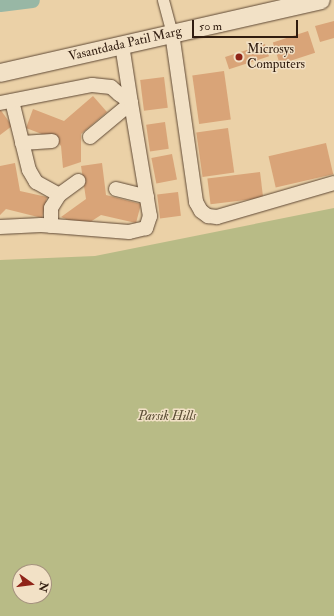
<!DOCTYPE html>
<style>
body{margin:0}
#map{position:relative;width:334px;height:616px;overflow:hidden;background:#ebd1a7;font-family:"IM FELL Double Pica",serif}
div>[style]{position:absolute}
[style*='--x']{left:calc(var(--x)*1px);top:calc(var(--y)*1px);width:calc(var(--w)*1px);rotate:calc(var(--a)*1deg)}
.green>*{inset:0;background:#b8bb86}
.canal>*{height:15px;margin:-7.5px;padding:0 7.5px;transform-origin:7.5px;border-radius:7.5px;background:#98b7a5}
.building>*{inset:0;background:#d9a478;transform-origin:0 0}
.roads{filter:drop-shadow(0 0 1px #5f4935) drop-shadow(0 0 1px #5f4935)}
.pedestrian>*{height:11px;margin:-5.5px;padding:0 5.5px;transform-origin:5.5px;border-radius:5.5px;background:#f2e1c6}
.minor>*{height:14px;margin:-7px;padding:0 7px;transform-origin:7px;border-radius:7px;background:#f2e1c6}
.tertiary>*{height:18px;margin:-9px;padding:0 9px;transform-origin:9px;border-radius:9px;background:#f2e1c6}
.dots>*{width:11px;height:11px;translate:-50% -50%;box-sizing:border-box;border:2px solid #f2e1c6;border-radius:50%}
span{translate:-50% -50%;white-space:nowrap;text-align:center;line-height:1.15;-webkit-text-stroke:3px #f2e1c6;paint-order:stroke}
.street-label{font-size:13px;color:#301c0f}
.poi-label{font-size:13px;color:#301c0f}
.left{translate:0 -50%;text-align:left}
.park-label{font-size:13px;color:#594c33;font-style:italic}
.north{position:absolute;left:12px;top:564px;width:40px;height:40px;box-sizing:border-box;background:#f2e1c6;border:1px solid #a4927d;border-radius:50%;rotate:104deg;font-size:11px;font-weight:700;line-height:16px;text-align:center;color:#301c0f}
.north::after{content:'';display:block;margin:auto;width:14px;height:18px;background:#8f2418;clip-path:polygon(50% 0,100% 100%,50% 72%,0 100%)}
.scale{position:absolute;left:192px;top:20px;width:106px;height:18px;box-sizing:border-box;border:2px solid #301c0f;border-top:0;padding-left:5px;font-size:12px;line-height:14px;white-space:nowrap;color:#301c0f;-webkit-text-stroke:3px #f2e1c6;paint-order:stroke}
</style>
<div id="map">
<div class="green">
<i style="clip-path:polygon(evenodd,334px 208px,334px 616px,0 616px,0 260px,95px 256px,334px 208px,20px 572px,44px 572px,44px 596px,20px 596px,20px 572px)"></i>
</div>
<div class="canal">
<i style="--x:0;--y:4;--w:32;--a:-7"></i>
</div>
<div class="building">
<i style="clip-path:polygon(334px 21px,334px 38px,320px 42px,315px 26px)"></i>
<i style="left:308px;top:31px;width:23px;height:37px;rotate:72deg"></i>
<i style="left:265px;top:44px;width:13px;height:42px;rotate:72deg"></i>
<i style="left:224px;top:71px;width:49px;height:32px;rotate:82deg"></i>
<i style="left:164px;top:77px;width:31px;height:24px;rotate:83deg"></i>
<i style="clip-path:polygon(93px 96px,107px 112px,81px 134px,81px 162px,63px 168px,61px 146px,55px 139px,26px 128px,33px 109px,64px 121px)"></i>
<i style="clip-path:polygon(0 109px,12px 126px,0 135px)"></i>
<i style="left:165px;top:122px;width:27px;height:19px;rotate:82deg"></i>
<i style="left:228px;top:128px;width:45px;height:32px;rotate:82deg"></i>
<i style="left:326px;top:143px;width:32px;height:59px;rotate:77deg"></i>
<i style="left:172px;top:154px;width:26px;height:21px;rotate:79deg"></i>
<i style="clip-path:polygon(15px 163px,20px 191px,47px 197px,42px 218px,6px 209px,0 215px,0 166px)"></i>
<i style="clip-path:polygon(102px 163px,106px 195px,141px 204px,136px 223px,101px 215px,84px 226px,61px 217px,86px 199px,81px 166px)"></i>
<i style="left:260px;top:172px;width:26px;height:53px;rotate:83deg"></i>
<i style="left:178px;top:192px;width:24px;height:21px;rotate:83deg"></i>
</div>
<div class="roads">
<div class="pedestrian">
<i style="--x:163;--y:0;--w:34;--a:75"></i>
</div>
<div class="minor">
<i style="--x:172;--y:33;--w:171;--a:81.9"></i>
<i style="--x:196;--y:202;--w:10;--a:61"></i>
<i style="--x:201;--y:211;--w:9;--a:36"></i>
<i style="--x:208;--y:216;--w:9;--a:6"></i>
<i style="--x:217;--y:217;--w:122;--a:-16.2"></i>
<i style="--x:12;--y:101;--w:71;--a:76.2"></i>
<i style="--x:29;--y:170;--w:14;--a:60"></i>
<i style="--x:36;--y:182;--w:26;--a:29"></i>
<i style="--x:0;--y:103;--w:94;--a:-11.1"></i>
<i style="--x:92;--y:85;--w:19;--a:6"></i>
<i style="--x:111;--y:87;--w:11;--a:41"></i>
<i style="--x:119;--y:94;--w:15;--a:37"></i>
<i style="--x:131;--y:103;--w:115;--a:80.5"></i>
<i style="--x:150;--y:216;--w:13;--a:108"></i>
<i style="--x:146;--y:228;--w:17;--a:167"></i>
<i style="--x:129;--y:232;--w:88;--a:-175.5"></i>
<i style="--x:41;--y:225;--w:41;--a:177.2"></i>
<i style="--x:90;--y:137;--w:53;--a:-39.7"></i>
<i style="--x:131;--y:103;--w:59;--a:-98.8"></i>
<i style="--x:22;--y:143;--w:30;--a:-4"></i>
<i style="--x:116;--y:189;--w:32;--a:14"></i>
<i style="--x:51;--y:226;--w:18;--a:-90"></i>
<i style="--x:51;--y:208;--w:15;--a:-58"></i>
<i style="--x:59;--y:195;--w:24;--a:-36"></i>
</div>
<div class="tertiary">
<i style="--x:0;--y:73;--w:329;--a:-12.8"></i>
</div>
</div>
<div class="dots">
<i style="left:239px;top:57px;background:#8f2418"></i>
</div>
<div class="street-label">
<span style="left:125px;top:44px;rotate:-13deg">Vasantdada Patil Marg</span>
</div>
<div class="poi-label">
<span class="left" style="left:247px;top:57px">Microsys<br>Computers</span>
</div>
<div class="park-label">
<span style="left:167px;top:416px">Parsik Hills</span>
</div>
<div class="north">N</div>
<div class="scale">50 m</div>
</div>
